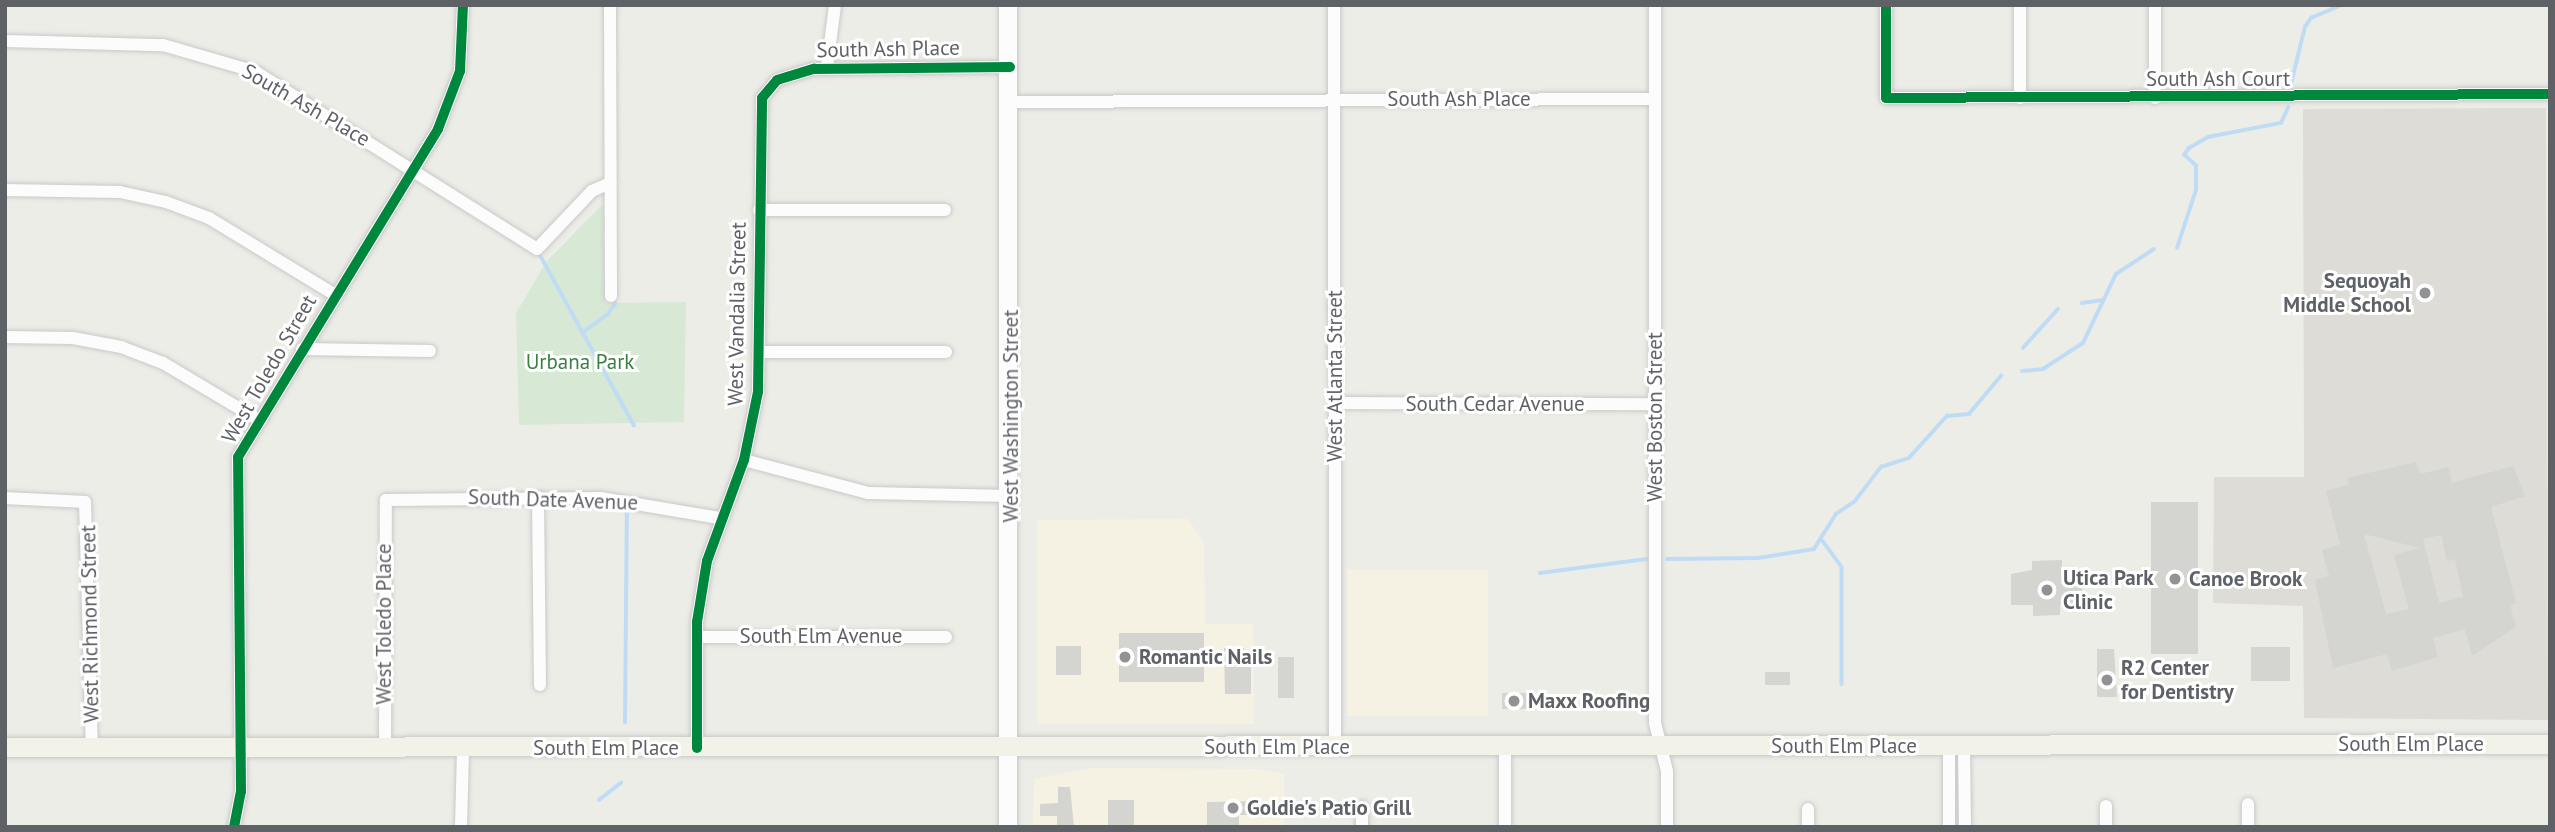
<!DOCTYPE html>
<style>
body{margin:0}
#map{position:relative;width:2555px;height:832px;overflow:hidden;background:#edede8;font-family:"PT Sans",sans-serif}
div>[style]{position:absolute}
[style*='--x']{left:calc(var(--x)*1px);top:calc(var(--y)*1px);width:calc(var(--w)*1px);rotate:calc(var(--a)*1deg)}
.commercial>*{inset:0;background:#f5f2e3;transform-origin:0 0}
.education>*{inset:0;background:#dddcd7}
.green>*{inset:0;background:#d7e9d5}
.stream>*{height:3.5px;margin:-1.75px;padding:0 1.75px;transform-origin:1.75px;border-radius:1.75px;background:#c0dcf5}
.building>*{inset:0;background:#d4d4d1;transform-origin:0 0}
.roads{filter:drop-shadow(0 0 2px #c9c9c9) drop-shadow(0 0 2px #c9c9c9)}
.minor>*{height:12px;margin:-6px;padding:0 6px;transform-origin:6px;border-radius:6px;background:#fcfcfc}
.secondary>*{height:18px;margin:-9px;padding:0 9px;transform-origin:9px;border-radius:9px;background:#fcfcfc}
.primary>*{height:19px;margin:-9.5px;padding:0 9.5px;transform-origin:9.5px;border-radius:9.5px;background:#f3f2e9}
.cycleway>*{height:10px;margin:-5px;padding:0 5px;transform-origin:5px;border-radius:5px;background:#00873e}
.dots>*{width:19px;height:19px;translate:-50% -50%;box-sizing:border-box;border:4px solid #fff;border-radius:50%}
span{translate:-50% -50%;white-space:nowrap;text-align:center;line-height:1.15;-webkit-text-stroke:6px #fff;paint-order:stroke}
.street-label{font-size:21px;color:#5e6166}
.poi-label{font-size:21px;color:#5e6166;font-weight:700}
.right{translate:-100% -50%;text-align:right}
.left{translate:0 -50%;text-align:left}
.park-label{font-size:21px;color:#3a8041}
.frame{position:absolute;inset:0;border:7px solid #5e6166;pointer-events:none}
</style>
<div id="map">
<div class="commercial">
<i style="clip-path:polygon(1188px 519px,1204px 543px,1205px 624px,1253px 624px,1254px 724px,1037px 724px,1037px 520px)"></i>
<i style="left:1488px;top:570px;width:146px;height:141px;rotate:90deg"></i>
<i style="clip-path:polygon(1092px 768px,1256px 769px,1284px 774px,1284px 827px,1033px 827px,1034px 779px)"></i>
</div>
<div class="education">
<i style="clip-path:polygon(2546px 108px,2548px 720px,2304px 718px,2303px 606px,2213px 603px,2214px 477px,2304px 477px,2303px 109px)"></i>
</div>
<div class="green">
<i style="clip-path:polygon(603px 204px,605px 303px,686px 302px,684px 422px,519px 425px,516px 313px,546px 262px)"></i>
</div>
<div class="stream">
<i style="--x:2291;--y:84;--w:59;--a:-76.2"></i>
<i style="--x:2305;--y:27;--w:11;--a:-56"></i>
<i style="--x:2311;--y:18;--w:33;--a:-23"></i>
<i style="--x:2177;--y:248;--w:61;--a:-71.9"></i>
<i style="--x:2196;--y:190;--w:24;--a:-90"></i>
<i style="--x:2196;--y:166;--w:16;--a:-137"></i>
<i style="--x:2184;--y:155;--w:9;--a:-54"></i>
<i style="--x:2189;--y:148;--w:22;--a:-30"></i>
<i style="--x:2208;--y:137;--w:74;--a:-10.9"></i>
<i style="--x:2281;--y:123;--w:17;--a:-65"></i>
<i style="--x:538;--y:251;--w:199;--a:61.1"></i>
<i style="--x:2082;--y:303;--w:22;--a:-8"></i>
<i style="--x:582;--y:333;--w:32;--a:-36"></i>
<i style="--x:608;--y:314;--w:12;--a:-55"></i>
<i style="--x:615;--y:304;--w:6;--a:-108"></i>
<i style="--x:2023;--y:348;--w:52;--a:-48.1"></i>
<i style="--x:2022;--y:371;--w:21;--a:-5"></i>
<i style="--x:2043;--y:369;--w:48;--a:-33"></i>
<i style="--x:2083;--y:343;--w:76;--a:-64.4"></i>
<i style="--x:2116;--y:274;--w:45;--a:-33.3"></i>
<i style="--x:1823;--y:541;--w:32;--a:54"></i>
<i style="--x:1842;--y:567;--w:117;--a:90"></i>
<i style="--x:1667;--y:559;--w:91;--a:-0.6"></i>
<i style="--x:1758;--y:558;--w:57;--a:-9.1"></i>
<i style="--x:1814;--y:549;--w:41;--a:-57.8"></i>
<i style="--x:1836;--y:514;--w:23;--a:-34"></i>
<i style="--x:1855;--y:501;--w:43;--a:-52.6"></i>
<i style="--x:1881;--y:467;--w:29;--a:-18"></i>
<i style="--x:1909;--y:458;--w:57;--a:-47.9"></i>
<i style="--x:1947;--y:416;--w:22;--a:-5"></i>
<i style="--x:1969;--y:414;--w:50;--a:-49.9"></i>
<i style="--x:1540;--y:573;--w:107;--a:-7.5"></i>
<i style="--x:625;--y:723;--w:213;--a:-89.5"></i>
<i style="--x:599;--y:800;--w:28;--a:-38"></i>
</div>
<div class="building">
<i style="clip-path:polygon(evenodd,2416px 462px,2420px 474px,2448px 467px,2452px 483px,2513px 466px,2525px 496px,2491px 507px,2516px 603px,2510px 605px,2516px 627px,2472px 656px,2465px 629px,2433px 638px,2438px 657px,2392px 671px,2387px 654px,2333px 668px,2315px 580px,2329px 576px,2322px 550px,2340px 544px,2326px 491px,2349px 484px,2347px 478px,2416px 462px,2364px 534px,2420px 548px,2394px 555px,2409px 609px,2386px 614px,2364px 534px,2416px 462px,2441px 535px,2447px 561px,2455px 559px,2463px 597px,2439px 603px,2423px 539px,2441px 535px)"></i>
<i style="left:2198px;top:502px;width:152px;height:47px;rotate:90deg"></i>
<i style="clip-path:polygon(2062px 560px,2062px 574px,2082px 574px,2082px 605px,2060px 605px,2060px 615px,2033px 616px,2033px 605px,2011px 605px,2011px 574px,2032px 570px,2032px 561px)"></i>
<i style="left:1119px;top:633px;width:85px;height:49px"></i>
<i style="left:1056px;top:646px;width:25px;height:29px"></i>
<i style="left:2290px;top:647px;width:34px;height:39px;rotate:90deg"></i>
<i style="clip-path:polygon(1224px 648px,1244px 648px,1245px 660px,1251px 660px,1251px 694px,1225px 694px)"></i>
<i style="clip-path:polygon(2097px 649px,2114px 649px,2117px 697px,2097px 697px)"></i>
<i style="left:1278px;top:657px;width:16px;height:41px"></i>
<i style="left:1790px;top:672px;width:13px;height:25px;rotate:90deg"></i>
<i style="left:1502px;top:693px;width:25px;height:16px"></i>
<i style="clip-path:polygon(1058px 787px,1070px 787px,1074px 827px,1057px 827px,1057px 816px,1040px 816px,1040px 804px,1058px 803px)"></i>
<i style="left:1108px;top:800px;width:26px;height:27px"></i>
<i style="clip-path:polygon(1260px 801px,1260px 815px,1239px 815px,1239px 827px,1207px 827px,1207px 802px)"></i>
</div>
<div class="roads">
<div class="minor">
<i style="--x:610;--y:5;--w:291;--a:89.8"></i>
<i style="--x:1334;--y:5;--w:741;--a:89.92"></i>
<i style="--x:1655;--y:5;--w:718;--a:90"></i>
<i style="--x:1655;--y:723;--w:49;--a:76"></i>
<i style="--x:1667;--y:771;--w:56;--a:90"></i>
<i style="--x:1886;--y:5;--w:93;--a:90"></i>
<i style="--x:1886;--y:98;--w:664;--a:-0.35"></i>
<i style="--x:2155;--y:5;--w:93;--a:90"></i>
<i style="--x:5;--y:41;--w:158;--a:1.5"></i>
<i style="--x:163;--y:45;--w:97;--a:16.2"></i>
<i style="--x:256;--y:72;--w:332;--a:32.2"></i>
<i style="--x:537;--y:249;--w:80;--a:-46.5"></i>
<i style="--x:592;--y:191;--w:20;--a:-24"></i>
<i style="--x:827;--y:67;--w:63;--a:-82.6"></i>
<i style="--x:2020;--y:98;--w:93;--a:-90"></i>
<i style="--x:1010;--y:102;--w:645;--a:-0.27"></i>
<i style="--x:5;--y:190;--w:115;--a:1"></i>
<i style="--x:120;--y:192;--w:47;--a:12.3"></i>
<i style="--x:166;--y:202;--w:46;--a:20.4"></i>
<i style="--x:209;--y:218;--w:148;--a:31.4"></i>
<i style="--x:759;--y:210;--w:186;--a:0"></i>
<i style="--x:5;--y:337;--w:68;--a:0.8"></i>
<i style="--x:73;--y:338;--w:49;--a:10.6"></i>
<i style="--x:121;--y:347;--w:45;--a:20.9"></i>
<i style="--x:163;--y:363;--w:109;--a:30.8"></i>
<i style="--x:302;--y:349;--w:128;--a:0.9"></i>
<i style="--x:760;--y:352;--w:186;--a:0"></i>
<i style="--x:1335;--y:403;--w:320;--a:0.2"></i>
<i style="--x:744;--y:460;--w:128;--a:14.9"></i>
<i style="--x:868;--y:493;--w:143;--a:1.2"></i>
<i style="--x:538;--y:497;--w:188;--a:89.4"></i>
<i style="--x:5;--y:498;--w:80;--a:2.9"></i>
<i style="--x:85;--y:502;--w:245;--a:88.4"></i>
<i style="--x:697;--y:637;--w:249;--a:0"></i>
<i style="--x:1949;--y:746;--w:81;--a:90"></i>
<i style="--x:1964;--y:746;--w:81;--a:89.3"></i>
<i style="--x:385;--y:747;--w:247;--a:-89.8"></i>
<i style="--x:386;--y:500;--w:215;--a:-0.5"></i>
<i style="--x:601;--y:498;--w:120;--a:9.6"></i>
<i style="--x:1505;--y:747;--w:80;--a:90"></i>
<i style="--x:697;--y:748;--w:126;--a:-90"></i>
<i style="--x:697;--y:622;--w:62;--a:-80.7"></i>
<i style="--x:707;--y:561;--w:108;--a:-69.9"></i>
<i style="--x:744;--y:460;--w:69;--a:-78.4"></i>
<i style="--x:758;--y:392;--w:294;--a:-89.2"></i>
<i style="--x:762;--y:98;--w:23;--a:-50"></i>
<i style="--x:777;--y:80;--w:39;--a:-17"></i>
<i style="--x:814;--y:69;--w:196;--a:-0.6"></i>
<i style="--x:1808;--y:809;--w:18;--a:90"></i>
<i style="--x:234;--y:827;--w:36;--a:-79"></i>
<i style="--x:241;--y:792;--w:335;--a:-90.5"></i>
<i style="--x:238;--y:457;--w:384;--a:-58.6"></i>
<i style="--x:438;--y:129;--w:62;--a:-69.2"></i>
<i style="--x:460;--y:71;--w:66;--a:-87.4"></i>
<i style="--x:461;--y:827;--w:79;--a:-88.5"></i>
<i style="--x:1362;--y:827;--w:20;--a:-90"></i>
<i style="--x:2106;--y:827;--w:21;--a:-90"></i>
<i style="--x:2248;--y:827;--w:23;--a:-90"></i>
</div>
<div class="secondary">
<i style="--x:1008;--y:5;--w:822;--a:90"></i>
</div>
<div class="primary">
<i style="--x:5;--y:747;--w:2545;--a:-0.07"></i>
</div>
</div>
<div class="cycleway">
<i style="--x:1886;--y:5;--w:93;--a:90"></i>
<i style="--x:1886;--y:98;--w:664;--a:-0.35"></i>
<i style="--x:697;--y:748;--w:126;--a:-90"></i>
<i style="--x:697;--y:622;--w:62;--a:-80.7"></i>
<i style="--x:707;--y:561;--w:108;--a:-69.9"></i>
<i style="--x:744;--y:460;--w:69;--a:-78.4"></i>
<i style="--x:758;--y:392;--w:294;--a:-89.2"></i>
<i style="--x:762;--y:98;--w:23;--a:-50"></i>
<i style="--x:777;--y:80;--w:39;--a:-17"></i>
<i style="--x:814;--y:69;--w:196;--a:-0.6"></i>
<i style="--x:234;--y:827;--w:36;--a:-79"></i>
<i style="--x:241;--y:792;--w:335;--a:-90.5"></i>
<i style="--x:238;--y:457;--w:384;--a:-58.6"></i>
<i style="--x:438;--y:129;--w:62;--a:-69.2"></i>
<i style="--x:460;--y:71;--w:66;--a:-87.4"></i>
</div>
<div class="dots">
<i style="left:2425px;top:293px;background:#909294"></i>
<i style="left:2175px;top:579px;background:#909294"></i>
<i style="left:2047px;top:590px;background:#909294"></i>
<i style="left:1125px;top:657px;background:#909294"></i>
<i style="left:2107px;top:680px;background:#909294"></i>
<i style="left:1514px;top:701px;background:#909294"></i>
<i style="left:1233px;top:808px;background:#909294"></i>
</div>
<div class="street-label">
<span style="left:888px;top:49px;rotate:-1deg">South Ash Place</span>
<span style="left:2218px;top:79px">South Ash Court</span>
<span style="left:1459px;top:99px">South Ash Place</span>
<span style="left:306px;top:105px;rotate:30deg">South Ash Place</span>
<span style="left:737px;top:314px;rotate:-89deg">West Vandalia Street</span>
<span style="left:269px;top:369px;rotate:-60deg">West Toledo Street</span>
<span style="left:1335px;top:376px;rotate:-90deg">West Atlanta Street</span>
<span style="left:1495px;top:404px">South Cedar Avenue</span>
<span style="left:1011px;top:416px;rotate:-90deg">West Washington Street</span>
<span style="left:1655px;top:417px;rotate:-90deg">West Boston Street</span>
<span style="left:553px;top:500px;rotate:2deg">South Date Avenue</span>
<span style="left:90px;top:624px;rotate:-91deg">West Richmond Street</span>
<span style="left:384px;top:624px;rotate:-90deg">West Toledo Place</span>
<span style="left:821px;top:636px">South Elm Avenue</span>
<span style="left:2411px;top:744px">South Elm Place</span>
<span style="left:1844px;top:746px">South Elm Place</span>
<span style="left:1277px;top:747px">South Elm Place</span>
<span style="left:606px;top:748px">South Elm Place</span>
</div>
<div class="poi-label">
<span class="right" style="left:2411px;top:293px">Sequoyah<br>Middle School</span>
<span class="left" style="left:2063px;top:590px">Utica Park<br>Clinic</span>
<span class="left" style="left:2189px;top:579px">Canoe Brook</span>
<span class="left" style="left:1139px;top:657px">Romantic Nails</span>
<span class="left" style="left:2121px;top:680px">R2 Center<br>for Dentistry</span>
<span class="left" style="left:1528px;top:701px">Maxx Roofing</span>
<span class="left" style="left:1247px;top:808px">Goldie's Patio Grill</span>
</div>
<div class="park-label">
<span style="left:580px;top:362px">Urbana Park</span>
</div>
<div class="frame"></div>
</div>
